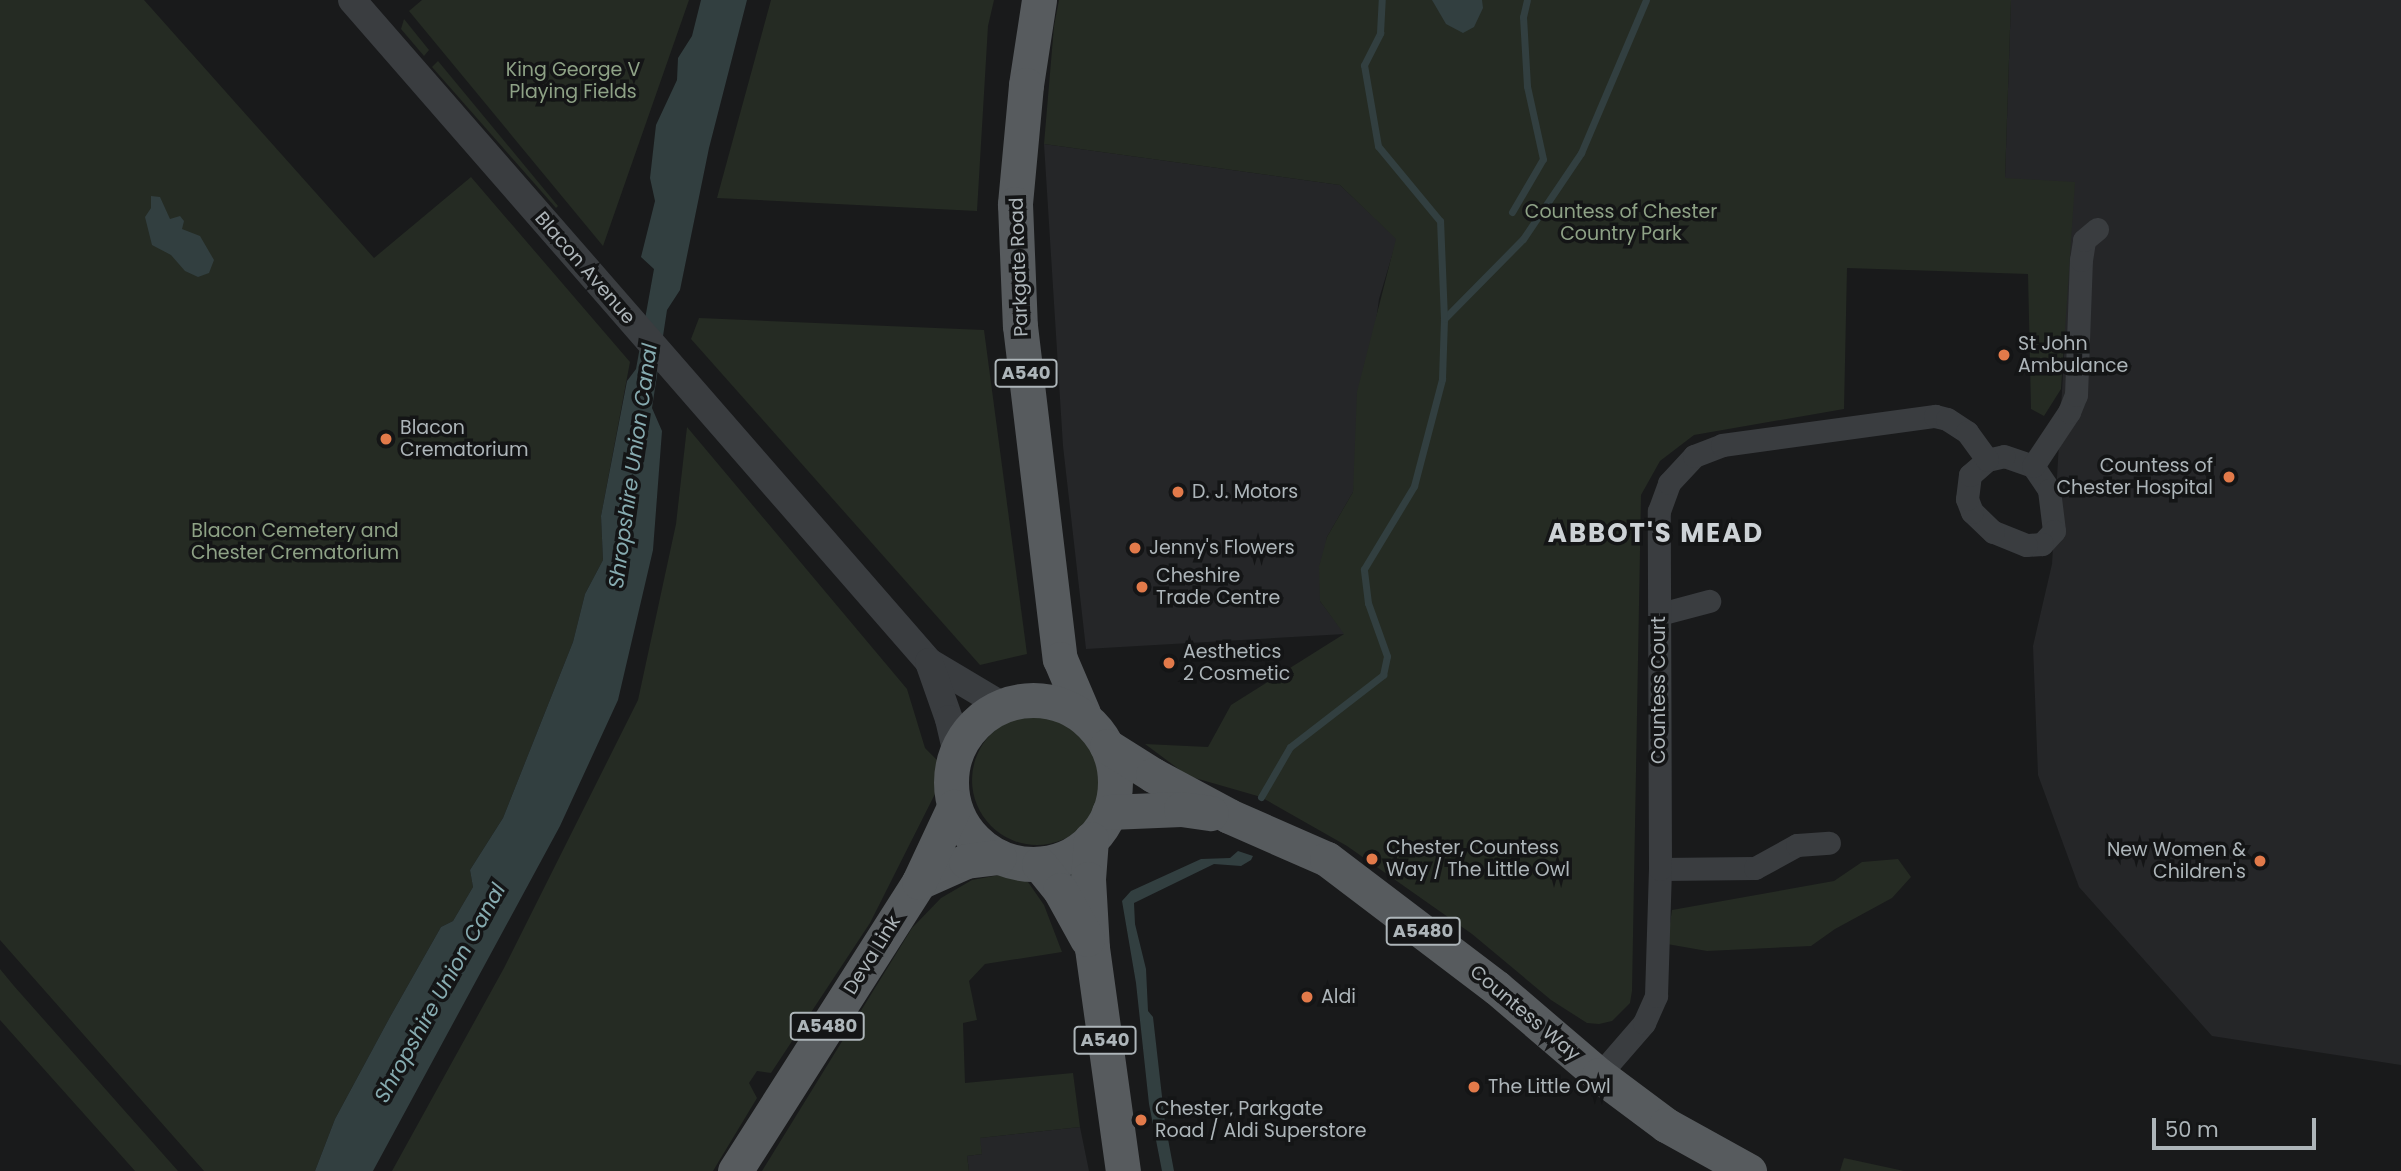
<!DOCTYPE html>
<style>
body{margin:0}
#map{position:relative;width:2401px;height:1171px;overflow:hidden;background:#191a1b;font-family:Poppins,sans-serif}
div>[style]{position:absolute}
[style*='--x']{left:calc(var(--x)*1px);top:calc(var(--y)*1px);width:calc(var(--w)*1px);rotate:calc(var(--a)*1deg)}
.built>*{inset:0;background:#252628}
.green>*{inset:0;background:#252b23}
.round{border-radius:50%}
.water>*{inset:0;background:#323f40}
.stream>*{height:7px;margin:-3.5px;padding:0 3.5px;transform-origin:3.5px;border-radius:3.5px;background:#323f40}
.minor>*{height:23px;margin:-11.5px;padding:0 11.5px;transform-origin:11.5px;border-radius:11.5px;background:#3a3d40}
.tertiary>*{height:28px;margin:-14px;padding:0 14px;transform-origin:14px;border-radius:14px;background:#3a3d40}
.primary>*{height:35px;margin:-17.5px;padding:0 17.5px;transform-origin:17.5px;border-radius:17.5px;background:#575b5e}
.primary>.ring{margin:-17.5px;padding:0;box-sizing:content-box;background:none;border:35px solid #575b5e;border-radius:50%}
.dots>*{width:19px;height:19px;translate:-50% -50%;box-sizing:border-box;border:4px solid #141516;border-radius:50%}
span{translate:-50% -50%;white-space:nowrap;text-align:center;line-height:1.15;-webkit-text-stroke:7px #141516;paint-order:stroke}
.shield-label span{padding:2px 5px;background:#141516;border:2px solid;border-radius:5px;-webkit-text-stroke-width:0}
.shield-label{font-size:18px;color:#adb5b9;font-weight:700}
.park-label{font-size:19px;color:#8ea286}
.street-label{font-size:19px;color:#adb5b9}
.poi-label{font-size:19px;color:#adb5b9}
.left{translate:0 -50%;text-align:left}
.right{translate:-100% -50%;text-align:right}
.water-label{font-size:21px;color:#87acb1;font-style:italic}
.district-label{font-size:26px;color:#cdd2d6;font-weight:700;letter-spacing:2px}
.scale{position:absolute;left:2152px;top:1118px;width:164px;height:32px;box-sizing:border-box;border:4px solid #adb5b9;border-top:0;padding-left:9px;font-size:21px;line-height:24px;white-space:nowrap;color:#adb5b9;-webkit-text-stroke:5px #141516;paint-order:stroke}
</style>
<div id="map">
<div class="built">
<i style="clip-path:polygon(2011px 0,2401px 0,2401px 1065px,2212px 1036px,2079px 887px,2038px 775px,2033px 646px,2052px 564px,2065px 339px,2005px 178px)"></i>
<i style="clip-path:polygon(1044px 144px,1340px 185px,1397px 239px,1379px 299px,1353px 492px,1327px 537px,1320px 601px,1345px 634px,1086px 649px,1063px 446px)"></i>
<i style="clip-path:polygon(1080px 1127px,1089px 1171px,969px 1171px,967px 1156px,982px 1154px,979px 1138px)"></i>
</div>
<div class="green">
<i style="clip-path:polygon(0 0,144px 0,374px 258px,471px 177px,630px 362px,601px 516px,603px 560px,585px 594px,573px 642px,503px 818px,470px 870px,473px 887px,453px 921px,441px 927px,390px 1017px,335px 1119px,315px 1171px,204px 1171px,0 940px)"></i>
<i style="clip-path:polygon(422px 0,689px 0,603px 246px,409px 11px)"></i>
<i style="clip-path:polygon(771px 0,994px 0,988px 26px,977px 211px,717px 198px)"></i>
<i style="clip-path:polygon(1059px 0,2011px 0,2005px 178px,2075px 182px,2061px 389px,2044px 416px,2031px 409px,2028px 274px,1847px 268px,1844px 409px,1694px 435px,1660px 461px,1641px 495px,1632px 991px,1630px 1003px,1612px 1021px,1599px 1024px,1587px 1023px,1551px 1000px,1472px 934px,1347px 846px,1261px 797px,1188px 776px,1145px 744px,1208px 747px,1231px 705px,1344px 634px,1320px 601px,1319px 567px,1327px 537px,1353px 492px,1357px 392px,1396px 239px,1340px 185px,1044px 144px,1054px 26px)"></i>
<i style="clip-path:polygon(404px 19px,429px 50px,424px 56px,401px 29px)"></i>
<i style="clip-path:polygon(438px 61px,558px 206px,556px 208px,432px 67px)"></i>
<i style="clip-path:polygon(699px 318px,984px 330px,1027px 654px,980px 665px,691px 339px)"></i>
<i style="clip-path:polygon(687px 427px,907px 689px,925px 748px,937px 760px,937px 790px,870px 923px,771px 1073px,757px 1071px,749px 1083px,757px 1098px,713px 1171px,392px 1171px,504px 968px,638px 700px,676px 524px)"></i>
<i class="round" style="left:972px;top:715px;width:130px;height:130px"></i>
<i style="clip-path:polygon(1898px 859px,1911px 877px,1892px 898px,1835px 929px,1811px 946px,1707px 951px,1667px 944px,1672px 910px,1834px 881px,1862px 862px)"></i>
<i style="clip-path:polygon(1005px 874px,1028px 882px,1044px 905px,1062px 952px,985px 964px,969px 981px,977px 1020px,963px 1023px,965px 1083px,1073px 1073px,1080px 1127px,980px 1138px,982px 1154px,967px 1156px,969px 1171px,762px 1171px,912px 928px,941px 898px,972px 880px)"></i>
<i style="clip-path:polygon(0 969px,14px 986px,178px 1171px,135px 1171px,0 1020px)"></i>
<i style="clip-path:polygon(1844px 1158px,1904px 1171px,1840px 1171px)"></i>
</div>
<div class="water">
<i style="clip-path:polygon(701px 0,747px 0,709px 148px,680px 290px,667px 310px,652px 408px,662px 431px,653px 550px,618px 700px,560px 826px,373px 1171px,315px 1171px,335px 1119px,390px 1017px,441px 927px,453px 921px,473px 887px,470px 870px,503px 818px,573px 642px,585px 594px,603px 560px,601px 516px,627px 381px,636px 369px,654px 269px,641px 257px,655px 201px,650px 178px,656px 125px,677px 80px,678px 58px,692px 36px)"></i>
<i style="clip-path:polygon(1432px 0,1482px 0,1483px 8px,1474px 27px,1463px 33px,1446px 24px)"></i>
<i style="clip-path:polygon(151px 196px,160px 197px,170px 219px,180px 216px,184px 221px,182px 229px,200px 236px,214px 260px,209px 273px,198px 277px,185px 271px,171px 255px,152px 245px,145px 217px,151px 208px)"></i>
<i style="clip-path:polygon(1238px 851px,1253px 856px,1251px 860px,1241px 866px,1214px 864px,1134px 903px,1135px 924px,1146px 969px,1148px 1011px,1153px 1017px,1165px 1123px,1174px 1171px,1162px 1171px,1149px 1104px,1136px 983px,1122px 901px,1131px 891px,1201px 859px,1230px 858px)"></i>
</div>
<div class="stream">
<i style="--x:1512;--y:212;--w:61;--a:-59.7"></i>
<i style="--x:1543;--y:159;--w:75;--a:-102.4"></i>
<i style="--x:1527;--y:86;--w:69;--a:-93.3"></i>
<i style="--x:1523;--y:17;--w:17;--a:-77"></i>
<i style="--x:1444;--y:319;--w:112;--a:-45.4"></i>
<i style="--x:1523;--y:239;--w:104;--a:-56"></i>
<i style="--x:1581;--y:153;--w:166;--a:-67"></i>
<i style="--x:1261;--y:797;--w:58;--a:-59.9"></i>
<i style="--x:1290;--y:747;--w:118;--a:-37.7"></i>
<i style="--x:1383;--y:675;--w:19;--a:-78"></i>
<i style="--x:1387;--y:656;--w:56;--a:-109.7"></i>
<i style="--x:1368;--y:603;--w:34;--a:-97"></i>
<i style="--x:1364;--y:569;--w:97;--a:-58.9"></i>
<i style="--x:1414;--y:486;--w:111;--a:-75.3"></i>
<i style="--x:1442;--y:379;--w:60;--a:-88.1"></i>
<i style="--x:1444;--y:319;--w:98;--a:-92.3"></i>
<i style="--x:1440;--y:221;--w:97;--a:-129.6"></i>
<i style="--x:1378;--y:146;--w:82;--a:-99.8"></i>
<i style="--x:1364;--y:65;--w:36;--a:-63"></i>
<i style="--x:1380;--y:33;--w:33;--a:-87"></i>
</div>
<div class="minor">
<i style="--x:2004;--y:456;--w:31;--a:19"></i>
<i style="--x:2033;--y:466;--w:29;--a:56"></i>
<i style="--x:2049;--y:490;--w:41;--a:83"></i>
<i style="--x:2054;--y:531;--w:18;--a:133"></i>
<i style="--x:2042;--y:544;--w:16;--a:176"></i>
<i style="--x:2026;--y:545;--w:35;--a:-158"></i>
<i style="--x:1993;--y:532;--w:29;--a:-136"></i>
<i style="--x:1972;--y:512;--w:14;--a:-111"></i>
<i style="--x:1967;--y:499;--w:24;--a:-83"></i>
<i style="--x:1970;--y:475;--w:23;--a:-41"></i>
<i style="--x:1987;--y:460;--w:17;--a:-13"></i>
<i style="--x:2033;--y:466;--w:65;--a:-56.3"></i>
<i style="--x:2069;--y:412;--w:18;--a:-68"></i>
<i style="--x:2076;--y:395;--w:135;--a:-87.9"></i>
<i style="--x:2081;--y:260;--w:20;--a:-81"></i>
<i style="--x:2084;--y:240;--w:17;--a:-40"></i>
<i style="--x:1660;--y:614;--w:51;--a:-14.9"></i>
<i style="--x:1660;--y:869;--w:95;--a:-0.6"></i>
<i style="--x:1755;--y:868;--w:48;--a:-28.7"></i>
<i style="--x:1797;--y:845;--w:32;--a:-4"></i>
<i style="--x:1599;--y:1075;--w:69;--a:-49.1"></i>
<i style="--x:1644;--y:1023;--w:30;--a:-66"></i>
<i style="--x:1656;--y:996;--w:127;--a:-88.2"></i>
<i style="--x:1660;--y:869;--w:358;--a:-90.2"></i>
<i style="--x:1659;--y:511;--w:30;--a:-70"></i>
<i style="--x:1669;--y:483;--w:37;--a:-47"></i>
<i style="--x:1694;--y:456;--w:30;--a:-21"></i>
<i style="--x:1722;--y:445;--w:215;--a:-7.8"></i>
<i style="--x:1935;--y:416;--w:12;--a:14"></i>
<i style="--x:1947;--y:419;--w:24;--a:33"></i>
<i style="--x:1967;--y:432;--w:34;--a:54"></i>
</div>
<div class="tertiary">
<i style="--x:352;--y:0;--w:878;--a:48.92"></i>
<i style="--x:929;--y:662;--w:84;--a:30.8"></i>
<i style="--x:929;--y:662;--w:60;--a:70.7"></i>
<i style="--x:949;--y:719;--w:32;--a:77"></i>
</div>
<div class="primary">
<i style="--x:1039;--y:0;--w:86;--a:98.7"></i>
<i style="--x:1026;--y:85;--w:120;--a:95.3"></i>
<i style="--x:1015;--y:204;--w:122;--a:87.7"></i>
<i style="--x:1020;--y:326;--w:335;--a:83.2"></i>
<i style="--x:1060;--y:659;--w:59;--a:66.9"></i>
<i class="ring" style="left:951px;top:700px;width:129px;height:129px"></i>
<i style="--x:1107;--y:746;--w:54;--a:32.2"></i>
<i style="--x:1153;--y:775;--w:86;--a:28.3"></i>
<i style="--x:1229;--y:816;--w:107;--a:23.7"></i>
<i style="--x:1327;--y:859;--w:213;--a:37.2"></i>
<i style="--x:1497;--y:988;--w:134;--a:40.5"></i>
<i style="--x:1599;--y:1075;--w:84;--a:36.7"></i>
<i style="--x:1666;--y:1125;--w:95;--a:29"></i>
<i style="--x:1109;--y:812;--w:72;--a:-2.4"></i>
<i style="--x:1181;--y:809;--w:30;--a:8"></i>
<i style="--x:1091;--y:839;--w:40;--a:94.3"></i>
<i style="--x:1088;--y:879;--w:69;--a:86.7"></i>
<i style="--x:1092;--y:948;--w:225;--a:82.1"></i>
<i style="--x:1039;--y:864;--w:33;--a:51"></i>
<i style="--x:1060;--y:890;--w:56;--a:61.1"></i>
<i style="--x:919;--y:882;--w:51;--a:-24.1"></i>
<i style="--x:966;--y:861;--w:33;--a:-7"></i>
<i style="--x:735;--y:1171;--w:343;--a:-57.5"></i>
<i style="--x:919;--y:882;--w:83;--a:-65"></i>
</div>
<div class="dots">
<i style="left:2004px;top:355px;background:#e27a4a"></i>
<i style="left:386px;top:439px;background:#e27a4a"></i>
<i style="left:2229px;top:477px;background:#e27a4a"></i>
<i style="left:1178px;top:492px;background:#e27a4a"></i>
<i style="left:1135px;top:548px;background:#e27a4a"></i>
<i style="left:1142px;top:587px;background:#e27a4a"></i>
<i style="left:1169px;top:663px;background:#e27a4a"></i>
<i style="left:1372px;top:859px;background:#e27a4a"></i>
<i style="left:2260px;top:861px;background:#e27a4a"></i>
<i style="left:1307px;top:997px;background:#e27a4a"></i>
<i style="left:1474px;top:1087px;background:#e27a4a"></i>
<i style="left:1141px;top:1120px;background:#e27a4a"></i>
</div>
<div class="shield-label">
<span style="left:1026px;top:373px">A540</span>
<span style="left:1423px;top:931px">A5480</span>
<span style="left:827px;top:1026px">A5480</span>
<span style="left:1105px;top:1040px">A540</span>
</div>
<div class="park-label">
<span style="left:573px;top:81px">King George V<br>Playing Fields</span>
<span style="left:1621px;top:223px">Countess of Chester<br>Country Park</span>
<span style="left:295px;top:542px">Blacon Cemetery and<br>Chester Crematorium</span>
</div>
<div class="street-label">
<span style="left:1019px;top:267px;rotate:-92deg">Parkgate Road</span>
<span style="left:585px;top:268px;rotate:49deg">Blacon Avenue</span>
<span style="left:1659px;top:690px;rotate:-90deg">Countess Court</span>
<span style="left:872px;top:955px;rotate:-58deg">Deva Link</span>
<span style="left:1525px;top:1013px;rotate:40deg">Countess Way</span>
</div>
<div class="poi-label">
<span class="left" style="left:2018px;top:355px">St John<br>Ambulance</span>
<span class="left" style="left:400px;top:439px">Blacon<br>Crematorium</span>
<span class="right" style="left:2213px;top:477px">Countess of<br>Chester Hospital</span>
<span class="left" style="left:1192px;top:492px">D. J. Motors</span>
<span class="left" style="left:1149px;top:548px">Jenny's Flowers</span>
<span class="left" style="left:1156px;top:587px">Cheshire<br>Trade Centre</span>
<span class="left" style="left:1183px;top:663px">Aesthetics<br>2 Cosmetic</span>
<span class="left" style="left:1386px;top:859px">Chester, Countess<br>Way / The Little Owl</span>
<span class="right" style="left:2246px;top:861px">New Women &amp;<br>Children's</span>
<span class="left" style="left:1321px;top:997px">Aldi</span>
<span class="left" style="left:1488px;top:1087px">The Little Owl</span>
<span class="left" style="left:1155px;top:1120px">Chester, Parkgate<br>Road / Aldi Superstore</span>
</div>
<div class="water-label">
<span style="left:633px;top:466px;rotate:-82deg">Shropshire Union Canal</span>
<span style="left:440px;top:993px;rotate:-61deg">Shropshire Union Canal</span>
</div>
<div class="district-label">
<span style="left:1656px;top:534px">ABBOT'S MEAD</span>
</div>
<div class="scale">50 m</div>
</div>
